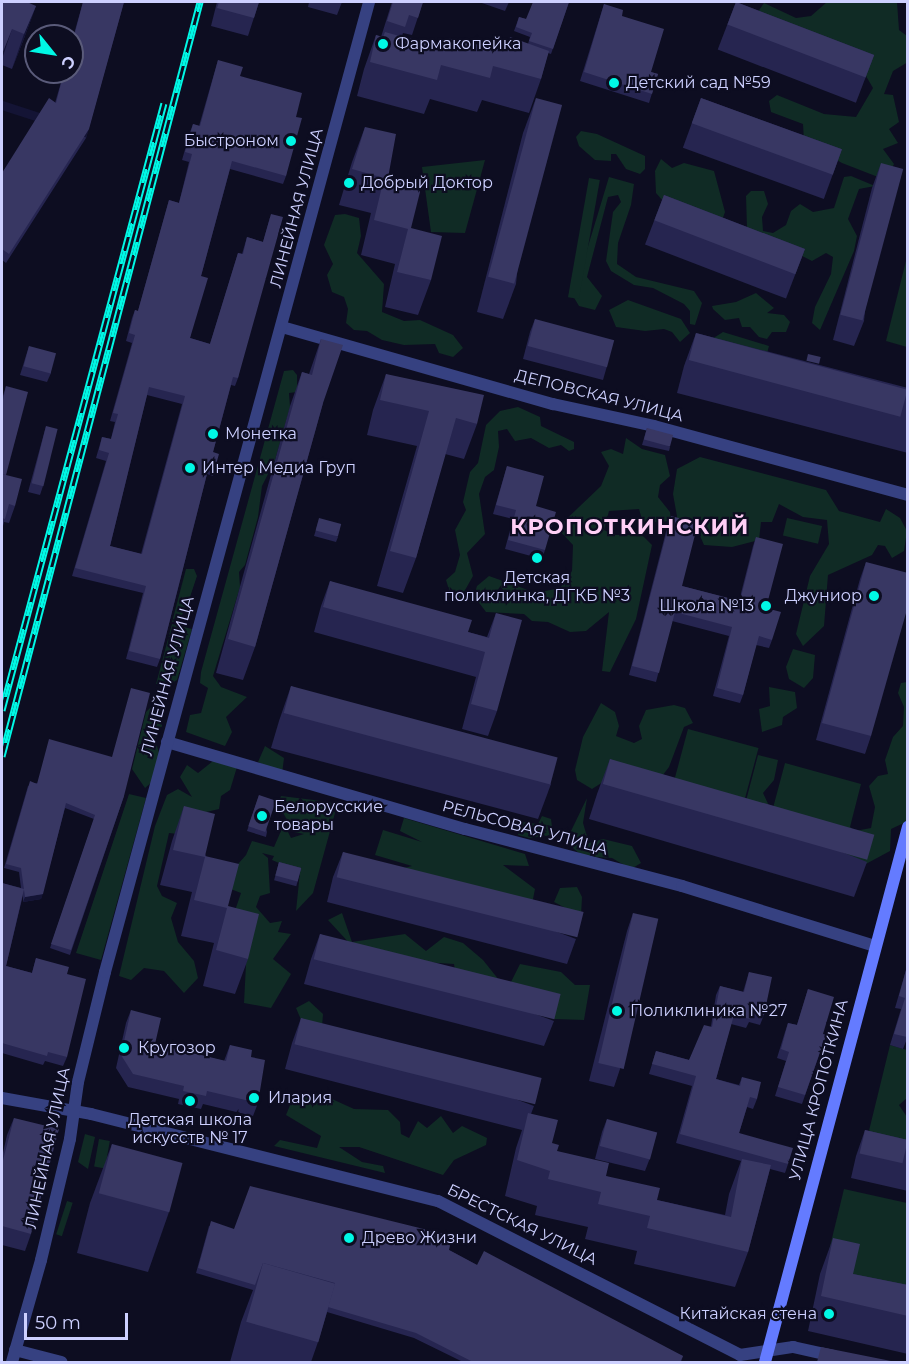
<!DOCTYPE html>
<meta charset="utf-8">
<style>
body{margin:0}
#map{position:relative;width:909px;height:1364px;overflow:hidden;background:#0d0d21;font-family:Montserrat,sans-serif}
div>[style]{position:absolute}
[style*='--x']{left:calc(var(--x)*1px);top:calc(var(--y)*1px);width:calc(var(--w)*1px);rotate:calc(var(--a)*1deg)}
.green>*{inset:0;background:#102b25;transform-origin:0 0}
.street>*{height:12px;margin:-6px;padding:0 6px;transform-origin:6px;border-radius:6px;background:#364181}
.secondary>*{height:12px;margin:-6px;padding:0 6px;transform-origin:6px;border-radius:6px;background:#647bff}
.rail>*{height:7px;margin-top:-3.5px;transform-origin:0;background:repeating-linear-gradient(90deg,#0d0d21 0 14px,#00f8e5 0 28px);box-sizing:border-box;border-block:2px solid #00f8e5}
.wall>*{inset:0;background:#262550;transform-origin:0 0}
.shaded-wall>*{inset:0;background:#141435;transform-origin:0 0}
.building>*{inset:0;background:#383763;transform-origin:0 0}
.dots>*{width:16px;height:16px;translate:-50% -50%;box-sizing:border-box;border:3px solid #0d0d21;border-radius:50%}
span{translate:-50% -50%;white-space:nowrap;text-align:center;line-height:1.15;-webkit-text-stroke:4.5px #0d0d21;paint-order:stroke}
.poi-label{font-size:16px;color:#cdd0ff}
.left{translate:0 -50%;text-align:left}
.right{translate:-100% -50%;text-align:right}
.street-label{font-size:16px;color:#cdd0ff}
.district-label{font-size:22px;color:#ffcff6;font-weight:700;letter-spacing:1.5px}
.frame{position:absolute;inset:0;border:3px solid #cdd0ff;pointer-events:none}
.north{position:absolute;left:24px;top:24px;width:60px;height:60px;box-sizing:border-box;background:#0d0d21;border:2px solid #5a5b7a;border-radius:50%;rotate:120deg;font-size:16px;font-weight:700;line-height:24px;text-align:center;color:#cdd0ff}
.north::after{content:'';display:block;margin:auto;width:21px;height:27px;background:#00f8e5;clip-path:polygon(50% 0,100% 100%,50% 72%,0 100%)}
.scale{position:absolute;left:24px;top:1313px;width:104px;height:27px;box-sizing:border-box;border:3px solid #cdd0ff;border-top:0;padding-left:8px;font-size:18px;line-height:21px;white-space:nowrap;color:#cdd0ff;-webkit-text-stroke:4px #0d0d21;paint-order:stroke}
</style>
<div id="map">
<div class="green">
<i style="clip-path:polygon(827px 2px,897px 2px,899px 30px,907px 36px,908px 62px,893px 71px,884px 94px,893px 95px,899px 122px,889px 129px,898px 143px,883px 149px,894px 164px,889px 174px,878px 177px,842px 163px,804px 141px,803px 124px,771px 112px,769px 101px,777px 95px,824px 114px,856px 117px,873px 88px,866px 76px,755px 16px,764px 3px,796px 18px,811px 16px)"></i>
<i style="clip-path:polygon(581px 131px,597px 134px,645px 156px,645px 169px,640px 174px,626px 169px,616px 154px,611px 154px,611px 161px,595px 160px,579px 146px,576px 137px)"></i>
<i style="clip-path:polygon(661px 159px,672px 168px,684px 163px,714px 171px,725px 212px,720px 226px,663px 201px,656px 193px,655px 171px)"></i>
<i style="clip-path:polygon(485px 160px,465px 233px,431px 232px,422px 167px)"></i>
<i style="clip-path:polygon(851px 176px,875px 186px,859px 189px,848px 219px,857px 236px,854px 251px,820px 330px,812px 323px,815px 307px,831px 274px,833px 257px,826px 253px,812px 261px,747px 228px,746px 196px,751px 191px,764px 191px,768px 204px,762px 217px,763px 231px,773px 233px,786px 225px,791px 211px,800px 204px,813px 212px,834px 208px,844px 177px)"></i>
<i style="clip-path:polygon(609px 177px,634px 184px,631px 205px,618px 243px,617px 264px,636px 277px,694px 291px,702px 303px,695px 325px,690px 324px,690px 311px,684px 304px,653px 288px,634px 285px,611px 271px,606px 261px,613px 212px,621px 202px,618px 195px,608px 197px,587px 277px,602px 296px,595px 310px,579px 306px,573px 296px)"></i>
<i style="left:589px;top:178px;width:11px;height:121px;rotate:10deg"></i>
<i style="clip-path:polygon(345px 214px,359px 218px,361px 236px,357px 253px,384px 284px,382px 312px,404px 321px,420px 320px,453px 335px,463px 348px,453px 357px,439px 353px,435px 344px,404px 345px,382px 340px,367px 331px,354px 330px,346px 323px,348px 309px,344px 297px,332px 292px,327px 275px,333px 264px,324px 245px,335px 215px)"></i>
<i style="clip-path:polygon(907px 257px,908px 347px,907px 347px,886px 341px)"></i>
<i style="clip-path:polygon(756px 293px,774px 308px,767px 313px,784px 315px,790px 322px,786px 332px,772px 332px,767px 339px,759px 337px,750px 327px,742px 327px,739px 318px,725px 320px,713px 309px,712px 306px,736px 302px)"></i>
<i style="clip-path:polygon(628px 300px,681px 319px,690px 333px,680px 342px,672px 332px,664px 329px,645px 331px,616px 327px,609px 310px)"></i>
<i style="clip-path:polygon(723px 332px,769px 346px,765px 361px,704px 344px)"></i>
<i style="clip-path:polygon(293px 370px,297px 375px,297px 392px,289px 393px,290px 407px,275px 460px,262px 486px,258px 517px,245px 565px,239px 572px,240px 587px,213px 676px,221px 687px,247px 697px,226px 717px,232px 732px,225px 746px,186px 732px,190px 715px,201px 713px,208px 688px,200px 683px,201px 672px,284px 371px)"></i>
<i style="clip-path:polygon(518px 407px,540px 417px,541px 426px,574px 442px,574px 449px,569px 451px,561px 445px,549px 448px,531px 438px,515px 441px,507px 429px,498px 431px,499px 447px,494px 470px,485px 477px,479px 494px,485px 534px,467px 553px,473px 576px,460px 599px,452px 600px,446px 580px,455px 572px,460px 555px,455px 530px,466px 510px,463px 502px,470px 472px,478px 463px,486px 425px,500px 411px)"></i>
<i style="clip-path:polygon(626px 438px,642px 449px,665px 455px,670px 476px,660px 485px,658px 497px,670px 512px,671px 521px,643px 523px,639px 509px,609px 511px,604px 530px,614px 535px,642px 535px,652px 545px,636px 619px,610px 672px,602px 671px,609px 612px,586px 631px,570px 632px,548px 622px,532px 621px,524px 614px,486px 612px,474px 596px,477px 586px,489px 576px,536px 593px,560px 588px,572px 571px,573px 545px,557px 528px,601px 486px,609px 466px,601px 452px,611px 449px,623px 454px)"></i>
<i style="clip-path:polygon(700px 457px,826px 490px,839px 511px,880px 522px,886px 509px,900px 518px,907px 531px,904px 551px,892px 558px,885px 546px,878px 545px,872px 555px,828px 575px,824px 626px,803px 646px,796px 634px,810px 576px,829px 544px,827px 520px,803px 517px,779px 504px,772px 522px,761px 522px,759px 540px,732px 547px,704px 545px,697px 529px,678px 522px,673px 494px,677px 469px)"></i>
<i style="left:787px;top:518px;width:36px;height:18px;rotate:13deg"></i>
<i style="clip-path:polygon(186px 569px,194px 569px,197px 576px,187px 606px,178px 622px,172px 622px)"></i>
<i style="clip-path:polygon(172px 624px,192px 629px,177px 680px,167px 686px,156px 684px)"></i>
<i style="clip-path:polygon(793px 649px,815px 655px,813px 678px,804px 688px,789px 679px,786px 667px)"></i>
<i style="clip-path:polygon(907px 682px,906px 822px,891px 829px,890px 851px,864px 865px,773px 808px,785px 763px,861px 784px,850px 827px,855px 831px,871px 828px,875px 807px,869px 786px,878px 776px,888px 774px,885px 760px,893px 737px,903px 726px,904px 707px,898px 693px,901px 683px)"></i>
<i style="clip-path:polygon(769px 687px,795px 692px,797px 708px,783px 717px,782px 725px,762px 732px,759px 709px,770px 706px)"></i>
<i style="clip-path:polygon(601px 703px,615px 712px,619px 726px,616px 736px,634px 743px,642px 739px,639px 726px,646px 710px,674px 705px,685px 708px,693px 723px,684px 727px,669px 767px,659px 780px,603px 782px,592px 789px,577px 780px,575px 770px,583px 737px)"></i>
<i style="clip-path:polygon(152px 706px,162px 710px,162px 726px,155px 739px,159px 753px,152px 782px,145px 788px,132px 769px,146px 712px)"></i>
<i style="left:688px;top:729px;width:73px;height:64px;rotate:15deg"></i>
<i style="clip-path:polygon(265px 746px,284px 758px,282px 774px,258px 762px)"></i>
<i style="clip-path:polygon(758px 755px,778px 760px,774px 780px,763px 793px,772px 812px,743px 812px)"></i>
<i style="clip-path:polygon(213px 761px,237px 767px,230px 790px,221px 796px,219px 809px,202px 813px,196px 836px,169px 833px,157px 886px,162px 896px,177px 903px,171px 918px,178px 942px,194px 961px,198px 978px,184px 993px,164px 971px,144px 968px,131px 980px,119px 976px,155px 826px,167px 795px,178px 789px,192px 797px,180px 777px,187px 765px,198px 773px)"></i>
<i style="clip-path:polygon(129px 794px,146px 798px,101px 960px,76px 953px)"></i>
<i style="clip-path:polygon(281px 796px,330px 802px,335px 813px,313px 893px,296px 911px,300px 872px,272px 860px,274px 856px,262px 853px,268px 858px,270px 893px,260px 896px,256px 907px,270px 923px,282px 921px,278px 932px,291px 934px,273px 959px,291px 974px,271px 1008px,244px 1003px,247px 945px,226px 937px,241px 893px,228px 888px,230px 873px,246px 855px,252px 841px,274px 847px,284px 824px,291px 838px,304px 834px,294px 832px,278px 804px)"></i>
<i style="clip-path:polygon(587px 798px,583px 823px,589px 843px,603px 839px,632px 846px,641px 863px,631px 869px,612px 858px,582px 856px,573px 848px,571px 831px)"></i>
<i style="clip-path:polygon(542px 816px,551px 819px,553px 835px,529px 838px,518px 835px,522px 822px,538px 824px)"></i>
<i style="clip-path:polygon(404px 818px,525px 854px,529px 866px,503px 865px,535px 889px,532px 904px,400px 869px,412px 866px,375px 855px,383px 830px,422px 842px,400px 831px)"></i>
<i style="clip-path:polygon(577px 887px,582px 897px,581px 916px,554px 902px,560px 888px)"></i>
<i style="clip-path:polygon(342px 913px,352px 942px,405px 934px,426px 951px,444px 937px,463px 943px,483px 960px,507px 990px,520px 964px,561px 972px,575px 985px,590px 985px,584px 1020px,555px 1019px,459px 995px,454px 964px,363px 958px,328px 920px)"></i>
<i style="clip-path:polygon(309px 1001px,323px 1014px,322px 1027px,302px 1022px,296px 1008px)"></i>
<i style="clip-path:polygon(890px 1045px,907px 1050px,907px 1098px,899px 1105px,907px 1117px,907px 1158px,865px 1147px)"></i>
<i style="clip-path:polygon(295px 1093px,321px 1094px,354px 1109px,388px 1110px,400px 1122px,401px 1134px,409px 1138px,418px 1121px,427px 1128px,441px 1116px,453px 1133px,462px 1126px,487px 1138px,486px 1145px,454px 1160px,443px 1175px,359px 1147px,339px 1147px,362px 1162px,383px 1166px,385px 1173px,274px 1146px,280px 1140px,317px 1148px,321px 1136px,286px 1115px)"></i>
<i style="clip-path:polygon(85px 1134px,95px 1137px,88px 1169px,78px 1162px)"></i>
<i style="left:99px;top:1139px;width:11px;height:28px;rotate:10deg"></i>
<i style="clip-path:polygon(844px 1189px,907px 1203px,907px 1287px,824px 1271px)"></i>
<i style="left:67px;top:1201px;width:6px;height:35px;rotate:18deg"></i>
</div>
<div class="street">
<i style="--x:282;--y:327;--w:282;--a:15.9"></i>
<i style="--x:553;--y:404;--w:103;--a:12.3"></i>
<i style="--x:654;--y:426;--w:263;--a:15.2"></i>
<i style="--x:167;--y:742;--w:310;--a:16.3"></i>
<i style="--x:465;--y:829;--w:224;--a:14.7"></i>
<i style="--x:682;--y:886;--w:202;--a:17.3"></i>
<i style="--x:2;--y:1098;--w:90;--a:10.2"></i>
<i style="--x:91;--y:1114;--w:358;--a:14.1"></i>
<i style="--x:438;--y:1201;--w:339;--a:27"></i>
<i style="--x:740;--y:1355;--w:54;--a:-8.6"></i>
<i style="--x:793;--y:1347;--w:42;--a:12.4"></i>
<i style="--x:15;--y:1350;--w:48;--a:14.6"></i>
<i style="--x:12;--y:1362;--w:106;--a:-74.1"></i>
<i style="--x:41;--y:1260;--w:124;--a:-76.5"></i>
<i style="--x:70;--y:1139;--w:58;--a:-82"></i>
<i style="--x:78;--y:1082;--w:113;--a:-76.2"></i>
<i style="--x:105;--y:972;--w:1005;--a:-74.77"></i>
</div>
<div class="secondary">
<i style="--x:765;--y:1362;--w:554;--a:-75.04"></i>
</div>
<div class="rail">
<i style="--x:2;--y:710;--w:628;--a:-75.06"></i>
<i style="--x:2;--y:756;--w:780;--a:-75.29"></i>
</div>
<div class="wall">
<i style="clip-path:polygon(2px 2px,36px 6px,23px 41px,12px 69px,2px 65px)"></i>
<i style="clip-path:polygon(83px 2px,124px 2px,86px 138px,6px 263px,2px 260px,2px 173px,55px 103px,64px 72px,72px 72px,72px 41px)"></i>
<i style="clip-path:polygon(217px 2px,259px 2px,248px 36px,211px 26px)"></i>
<i style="clip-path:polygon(309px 2px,342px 2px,337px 15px,308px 7px)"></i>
<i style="clip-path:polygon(392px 2px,423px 2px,412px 35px,403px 33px,402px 36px,442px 47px,446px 38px,493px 48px,497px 37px,509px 41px,528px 44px,530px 37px,514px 31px,519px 17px,526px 19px,569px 2px,551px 54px,548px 53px,541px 79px,529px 113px,482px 100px,477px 112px,430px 99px,424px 114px,357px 96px,364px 69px,376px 35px,381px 37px)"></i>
<i style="clip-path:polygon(479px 2px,509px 2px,505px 11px)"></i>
<i style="left:736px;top:2px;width:148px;height:51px;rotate:21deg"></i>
<i style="clip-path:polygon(604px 4px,622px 16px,651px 72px,658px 74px,649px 103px,580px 81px)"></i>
<i style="clip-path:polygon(evenodd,218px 60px,296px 117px,286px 176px,283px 184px,230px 169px,201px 276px,190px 338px,210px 344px,238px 253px,242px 254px,247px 237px,263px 242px,271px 214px,238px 378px,235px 386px,231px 385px,213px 452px,215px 468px,213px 476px,207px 474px,160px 659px,157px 667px,126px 659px,143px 593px,72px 576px,106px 461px,96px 458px,102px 437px,111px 439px,115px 422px,110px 421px,132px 343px,126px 341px,132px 318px,135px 310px,138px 311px,169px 200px,179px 203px,189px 162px,182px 160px,190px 132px,193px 124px,199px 126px,218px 60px,147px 395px,182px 404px,141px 554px,110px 546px,147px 395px)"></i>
<i style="clip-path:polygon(536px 98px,516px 284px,503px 319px,477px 312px,523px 133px)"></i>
<i style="left:701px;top:98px;width:150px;height:53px;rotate:20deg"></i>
<i style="clip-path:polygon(365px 127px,411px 228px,431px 280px,418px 315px,385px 307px,395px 264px,361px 255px,371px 213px,339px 205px,352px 162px)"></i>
<i style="clip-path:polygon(881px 163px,864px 321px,854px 346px,833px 340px,872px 188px)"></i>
<i style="left:664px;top:195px;width:151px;height:53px;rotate:21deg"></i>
<i style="clip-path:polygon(535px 319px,607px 366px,603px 380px,523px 359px,530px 332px)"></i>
<i style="clip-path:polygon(696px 333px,908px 388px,908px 453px,677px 393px,684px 366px)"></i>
<i style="clip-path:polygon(321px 339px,323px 403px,255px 647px,243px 680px,216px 673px,290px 406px,302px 372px,309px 374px)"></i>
<i style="clip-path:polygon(29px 346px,51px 373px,47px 382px,20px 375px)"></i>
<i style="clip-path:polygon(386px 374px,477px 424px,464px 459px,445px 454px,416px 558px,403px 593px,377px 586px,417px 446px,367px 435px,373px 410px)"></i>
<i style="clip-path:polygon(6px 386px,6px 475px,15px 506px,9px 523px,4px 522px,2px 530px,2px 399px)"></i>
<i style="clip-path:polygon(46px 426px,43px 486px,40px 495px,28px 492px)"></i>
<i style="clip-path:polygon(647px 428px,670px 447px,669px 451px,642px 445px)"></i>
<i style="clip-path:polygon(507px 466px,536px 506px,545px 550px,542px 559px,505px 549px,513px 519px,493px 514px)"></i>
<i style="clip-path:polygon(671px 516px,682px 586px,739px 601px,753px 546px,756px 537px,766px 608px,772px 640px,769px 648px,756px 645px,743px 695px,740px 703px,713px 696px,729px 636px,672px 621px,656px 682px,629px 675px,668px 524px)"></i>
<i style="clip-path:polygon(318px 523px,338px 537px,336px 542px,314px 536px)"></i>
<i style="clip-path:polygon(866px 562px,871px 736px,865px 754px,816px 740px,860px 579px)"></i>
<i style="clip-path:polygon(330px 581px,468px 632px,487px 637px,496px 613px,497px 711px,488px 736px,462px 729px,476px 677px,314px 632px,321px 606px)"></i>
<i style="clip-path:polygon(291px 686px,551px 784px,538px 819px,271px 748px,279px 721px)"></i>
<i style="clip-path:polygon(610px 759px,867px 862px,854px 897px,589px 819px,597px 794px)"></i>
<i style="clip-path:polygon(36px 783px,124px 796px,70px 955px,50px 948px,94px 819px,65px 808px,41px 899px,23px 902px,23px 895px,6px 966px,32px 973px,36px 958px,67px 974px,67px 1057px,63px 1066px,45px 1061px,43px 1065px,2px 1053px,2px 883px,21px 888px,19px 872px,4px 868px,28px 786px)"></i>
<i style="clip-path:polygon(259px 795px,267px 832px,266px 837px,247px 831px)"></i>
<i style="clip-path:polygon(184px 806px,228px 906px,248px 959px,235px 994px,203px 986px,214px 943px,181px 936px,192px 892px,160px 885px,172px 841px)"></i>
<i style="clip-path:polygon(343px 852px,576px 939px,567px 964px,327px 902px,333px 877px)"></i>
<i style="left:279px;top:862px;width:23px;height:19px;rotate:15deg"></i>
<i style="clip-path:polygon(633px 913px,620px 1069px,614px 1087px,589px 1081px,627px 931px)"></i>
<i style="clip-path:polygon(320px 934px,554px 1021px,544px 1046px,304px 984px,311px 959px)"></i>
<i style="clip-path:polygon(906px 970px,908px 1036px,903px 1049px,890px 1045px,901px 1009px,895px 1008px)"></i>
<i style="clip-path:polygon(749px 972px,764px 1015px,760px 1025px,749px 1022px,746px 1028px,731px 1024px,716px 1079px,739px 1085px,742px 1077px,757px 1099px,753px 1109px,747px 1107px,739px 1133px,788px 1164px,785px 1173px,770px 1169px,748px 1252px,735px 1287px,634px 1264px,637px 1251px,585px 1239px,588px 1227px,535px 1215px,537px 1206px,505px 1196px,516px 1148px,522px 1130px,285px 1069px,292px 1043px,301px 1018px,534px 1106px,531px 1114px,557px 1151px,606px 1176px,657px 1200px,725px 1215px,729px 1194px,741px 1161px,676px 1143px,692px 1086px,649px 1074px,656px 1051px,689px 1060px,711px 1026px,716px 995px,720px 986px,743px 992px)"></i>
<i style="clip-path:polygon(808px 989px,823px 1034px,826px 1035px,802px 1104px,775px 1096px,786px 1061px,777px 1058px,785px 1032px,788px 1023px,797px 1025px)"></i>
<i style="clip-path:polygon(131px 1010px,155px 1044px,224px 1061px,230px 1045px,251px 1057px,258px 1103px,253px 1116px,203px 1104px,201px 1109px,178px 1104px,179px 1099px,128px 1087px,116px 1068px,126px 1023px)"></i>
<i style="clip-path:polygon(14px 1118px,31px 1234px,25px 1251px,2px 1245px,2px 1157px,7px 1135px)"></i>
<i style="clip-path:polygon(607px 1119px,650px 1158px,645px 1171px,595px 1159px,602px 1132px)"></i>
<i style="clip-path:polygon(865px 1130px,908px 1140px,908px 1191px,851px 1178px,856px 1156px)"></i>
<i style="clip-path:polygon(112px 1144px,169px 1212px,148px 1272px,77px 1253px,90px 1203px)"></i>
<i style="clip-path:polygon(209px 1226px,234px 1229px,449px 1250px,477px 1265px,683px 1356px,681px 1362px,463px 1362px,414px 1338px,327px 1312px,318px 1342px,311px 1362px,230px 1362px,241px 1322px,253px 1290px,196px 1273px)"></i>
<i style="clip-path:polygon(833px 1238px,853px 1274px,908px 1285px,908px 1354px,808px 1331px,820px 1274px)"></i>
</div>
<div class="shaded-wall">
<i style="clip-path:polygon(36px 6px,23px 41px,12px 69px,24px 34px)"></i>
<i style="clip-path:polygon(12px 29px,2px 59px,2px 54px)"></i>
<i style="left:89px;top:129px;width:9px;height:148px;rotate:108deg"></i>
<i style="clip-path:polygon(43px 894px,41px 899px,23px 902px,25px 897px)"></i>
</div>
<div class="building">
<i style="clip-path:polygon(2px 2px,27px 2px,36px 6px,24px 34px,12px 29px,2px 54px)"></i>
<i style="clip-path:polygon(83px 2px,124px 2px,89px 129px,9px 254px,2px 249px,2px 173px,49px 98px,56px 103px,64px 72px,72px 72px,72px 44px)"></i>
<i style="clip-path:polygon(219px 2px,259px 2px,254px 18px,217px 8px)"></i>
<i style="clip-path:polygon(393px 2px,423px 2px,418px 18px,409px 15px,405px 27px,387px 21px)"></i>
<i style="clip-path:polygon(533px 2px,569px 2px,553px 49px,529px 41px,532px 33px,516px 27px,519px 17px,526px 19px)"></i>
<i style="left:736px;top:2px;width:148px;height:24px;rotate:21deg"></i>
<i style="clip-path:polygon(604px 4px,623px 10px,622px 16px,664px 29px,651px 72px,658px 74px,652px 94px,584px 72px)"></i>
<i style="clip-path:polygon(385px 32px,443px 48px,446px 38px,494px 48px,497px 37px,509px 41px,510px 37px,549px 51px,541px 79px,493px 66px,490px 78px,441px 65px,437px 80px,370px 62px,376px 35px,383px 37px)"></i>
<i style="clip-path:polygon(evenodd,218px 60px,243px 67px,240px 76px,302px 93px,296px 117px,302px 118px,286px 176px,232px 161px,201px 276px,208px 278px,190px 338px,210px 344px,238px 253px,243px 254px,247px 237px,263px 242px,271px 214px,283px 217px,238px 378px,233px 377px,213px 452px,219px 454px,215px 468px,209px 466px,160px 659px,129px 651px,146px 586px,75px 568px,109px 453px,99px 450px,102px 437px,111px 439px,118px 414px,113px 413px,135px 335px,129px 333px,135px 310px,138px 311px,169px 200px,179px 203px,192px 154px,185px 152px,193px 124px,200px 126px,218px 60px,149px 387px,185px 396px,142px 554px,110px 546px,149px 387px)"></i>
<i style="left:536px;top:98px;width:27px;height:185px;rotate:15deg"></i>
<i style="left:701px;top:98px;width:150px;height:27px;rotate:20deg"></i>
<i style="clip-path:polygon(365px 127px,396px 134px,388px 178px,419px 185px,420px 192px,411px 228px,442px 236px,431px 280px,397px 272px,408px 229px,374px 220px,384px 178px,352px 169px)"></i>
<i style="left:881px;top:163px;width:23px;height:157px;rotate:15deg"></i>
<i style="left:664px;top:195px;width:151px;height:27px;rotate:21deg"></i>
<i style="left:535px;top:319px;width:82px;height:28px;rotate:15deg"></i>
<i style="left:696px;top:333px;width:219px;height:28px;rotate:15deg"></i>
<i style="clip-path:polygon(321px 339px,343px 345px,323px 403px,255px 647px,228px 639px,302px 372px,312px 375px)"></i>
<i style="left:29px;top:346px;width:28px;height:21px;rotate:15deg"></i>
<i style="left:808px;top:354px;width:13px;height:7px;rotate:13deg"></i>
<i style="clip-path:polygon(386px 374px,484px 395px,477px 424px,456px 418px,416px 558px,390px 551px,429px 411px,380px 400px)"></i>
<i style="clip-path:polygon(6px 386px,28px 392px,6px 475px,2px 474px,2px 404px)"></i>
<i style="left:46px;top:426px;width:12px;height:59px;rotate:14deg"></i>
<i style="left:647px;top:428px;width:27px;height:12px;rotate:15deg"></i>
<i style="clip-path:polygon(507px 466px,544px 476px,536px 506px,556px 512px,545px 550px,508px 540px,516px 510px,496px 505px)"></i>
<i style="clip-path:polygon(2px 474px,22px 479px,15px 506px,9px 504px,5px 519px,2px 518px)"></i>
<i style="clip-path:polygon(671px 516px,698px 523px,682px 586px,740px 601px,756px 537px,783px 544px,766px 608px,781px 612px,772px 640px,759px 636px,743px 695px,717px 688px,732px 627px,675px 612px,659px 673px,632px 666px)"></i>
<i style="left:319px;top:518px;width:23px;height:13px;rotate:15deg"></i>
<i style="clip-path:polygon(866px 562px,908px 573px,908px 606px,871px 736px,822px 723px)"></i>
<i style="clip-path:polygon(330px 581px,472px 620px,468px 632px,489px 638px,496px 613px,522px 620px,497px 711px,471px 704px,485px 652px,323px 607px)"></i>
<i style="left:291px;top:686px;width:276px;height:28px;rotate:15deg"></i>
<i style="clip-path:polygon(131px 688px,150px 693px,124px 796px,71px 950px,51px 944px,95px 815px,66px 803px,43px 894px,25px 897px,21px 868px,6px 864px,30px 781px,37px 784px,49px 739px,112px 757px)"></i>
<i style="left:610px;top:759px;width:275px;height:26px;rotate:16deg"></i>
<i style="left:259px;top:795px;width:18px;height:33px;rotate:19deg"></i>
<i style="clip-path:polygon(184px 806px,215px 814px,205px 856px,239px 864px,228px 906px,259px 914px,248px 959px,216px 950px,227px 908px,194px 900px,205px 857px,173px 850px)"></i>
<i style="left:343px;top:852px;width:248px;height:26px;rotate:14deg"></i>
<i style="left:279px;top:862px;width:23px;height:14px;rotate:15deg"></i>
<i style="clip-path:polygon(2px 883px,24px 889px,6px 966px,32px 973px,36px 958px,69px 967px,67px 974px,86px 979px,67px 1057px,48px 1052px,47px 1056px,2px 1043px)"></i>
<i style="left:633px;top:913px;width:26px;height:154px;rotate:13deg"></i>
<i style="left:320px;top:934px;width:248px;height:26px;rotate:14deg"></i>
<i style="clip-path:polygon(906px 970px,908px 970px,907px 1037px,894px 1034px,905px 998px,899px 996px)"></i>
<i style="clip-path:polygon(749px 972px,772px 977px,764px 1015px,751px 1012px,750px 1019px,734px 1015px,716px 1079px,740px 1086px,742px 1077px,761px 1082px,757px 1099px,750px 1097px,739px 1133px,793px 1148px,788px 1164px,680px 1134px,696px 1076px,652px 1064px,656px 1051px,689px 1060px,704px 1025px,712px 1027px,720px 986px,744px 992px)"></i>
<i style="clip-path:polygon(808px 989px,834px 997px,823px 1034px,826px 1035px,805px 1095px,778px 1087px,789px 1052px,781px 1049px,788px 1023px,797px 1025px)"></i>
<i style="clip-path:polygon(131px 1010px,161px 1018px,155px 1044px,226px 1061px,230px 1045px,252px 1050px,251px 1057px,265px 1060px,258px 1103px,207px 1091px,206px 1096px,183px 1091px,184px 1086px,133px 1074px,121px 1055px)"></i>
<i style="left:301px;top:1018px;width:248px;height:27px;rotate:14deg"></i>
<i style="clip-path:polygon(528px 1113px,558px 1120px,552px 1143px,559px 1145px,557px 1151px,609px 1163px,606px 1176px,660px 1188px,657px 1200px,731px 1217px,742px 1159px,771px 1165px,748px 1252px,647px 1228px,650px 1216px,598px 1204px,601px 1192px,548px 1179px,550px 1171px,517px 1160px)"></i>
<i style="clip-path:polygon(14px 1118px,59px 1129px,31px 1234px,2px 1226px,2px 1164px)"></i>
<i style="left:607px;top:1119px;width:52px;height:28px;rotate:15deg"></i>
<i style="left:865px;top:1130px;width:44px;height:24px;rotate:13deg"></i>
<i style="left:112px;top:1144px;width:73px;height:51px;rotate:15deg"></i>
<i style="clip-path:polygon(250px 1186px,452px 1236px,449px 1250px,477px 1265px,484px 1251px,683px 1356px,680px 1362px,473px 1362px,416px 1333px,328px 1307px,335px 1283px,263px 1263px,255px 1285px,198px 1268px,211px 1221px,234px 1229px)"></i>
<i style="clip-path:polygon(833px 1238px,860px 1244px,853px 1274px,908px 1285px,908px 1316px,821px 1296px)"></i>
<i style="left:263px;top:1263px;width:75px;height:61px;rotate:16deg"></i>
<i style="clip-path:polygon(821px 1347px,896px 1362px,817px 1362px)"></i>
</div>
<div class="dots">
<i style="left:383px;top:44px;background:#00f8e5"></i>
<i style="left:614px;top:83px;background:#00f8e5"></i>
<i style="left:291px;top:141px;background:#00f8e5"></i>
<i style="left:349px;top:183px;background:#00f8e5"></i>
<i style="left:213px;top:434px;background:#00f8e5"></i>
<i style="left:190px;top:468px;background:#00f8e5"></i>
<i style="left:537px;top:558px;background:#00f8e5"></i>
<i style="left:874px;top:596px;background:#00f8e5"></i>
<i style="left:766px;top:606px;background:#00f8e5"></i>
<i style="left:262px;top:816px;background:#00f8e5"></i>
<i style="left:617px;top:1011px;background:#00f8e5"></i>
<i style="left:124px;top:1048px;background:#00f8e5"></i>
<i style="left:254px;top:1098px;background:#00f8e5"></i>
<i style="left:190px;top:1101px;background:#00f8e5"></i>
<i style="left:349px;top:1238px;background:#00f8e5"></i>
<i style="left:829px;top:1314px;background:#00f8e5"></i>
</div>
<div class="poi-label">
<span class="left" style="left:395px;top:44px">Фармакопейка</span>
<span class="left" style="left:626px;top:83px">Детский сад №59</span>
<span class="right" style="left:279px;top:141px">Быстроном</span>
<span class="left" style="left:361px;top:183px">Добрый Доктор</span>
<span class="left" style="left:225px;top:434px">Монетка</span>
<span class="left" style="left:202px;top:468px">Интер Медиа Груп</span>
<span style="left:537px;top:587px">Детская<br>поликлинка, ДГКБ №3</span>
<span class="right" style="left:862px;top:596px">Джуниор</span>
<span class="right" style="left:754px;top:606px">Школа №13</span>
<span class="left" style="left:274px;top:816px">Белорусские<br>товары</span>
<span class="left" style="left:630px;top:1011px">Поликлиника №27</span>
<span class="left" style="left:138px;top:1048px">Кругозор</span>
<span class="left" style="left:268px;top:1098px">Илария</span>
<span style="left:190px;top:1129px">Детская школа<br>искусств № 17</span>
<span class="left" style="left:362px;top:1238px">Древо Жизни</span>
<span class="right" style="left:817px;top:1314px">Китайская стена</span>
</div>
<div class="street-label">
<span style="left:297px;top:208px;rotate:-75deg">ЛИНЕЙНАЯ УЛИЦА</span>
<span style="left:599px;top:396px;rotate:14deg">ДЕПОВСКАЯ УЛИЦА</span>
<span style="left:168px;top:676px;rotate:-75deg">ЛИНЕЙНАЯ УЛИЦА</span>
<span style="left:525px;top:828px;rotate:15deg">РЕЛЬСОВАЯ УЛИЦА</span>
<span style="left:819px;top:1090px;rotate:-75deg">УЛИЦА КРОПОТКИНА</span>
<span style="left:48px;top:1148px;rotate:-78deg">ЛИНЕЙНАЯ УЛИЦА</span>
<span style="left:522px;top:1225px;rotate:26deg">БРЕСТСКАЯ УЛИЦА</span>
</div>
<div class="district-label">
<span style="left:630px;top:527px">КРОПОТКИНСКИЙ</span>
</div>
<div class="frame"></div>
<div class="north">С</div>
<div class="scale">50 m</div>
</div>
